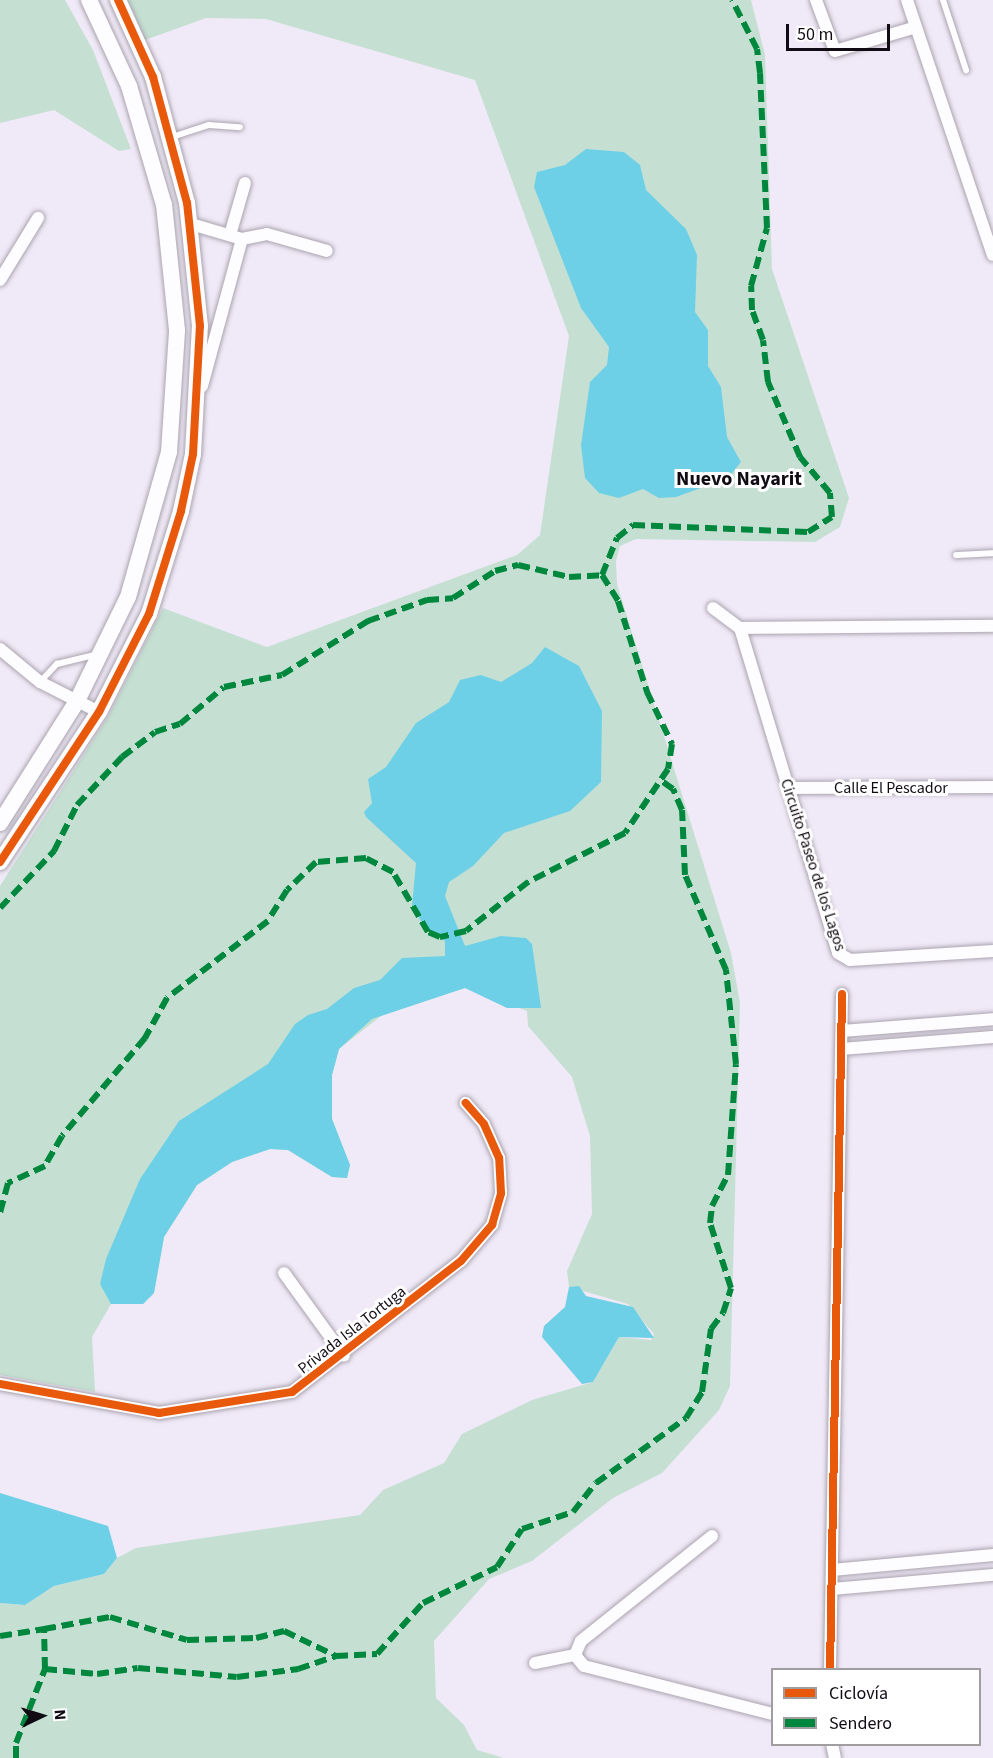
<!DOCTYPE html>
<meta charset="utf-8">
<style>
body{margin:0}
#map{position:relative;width:993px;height:1758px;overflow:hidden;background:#f0e9f7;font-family:"Source Sans 3",sans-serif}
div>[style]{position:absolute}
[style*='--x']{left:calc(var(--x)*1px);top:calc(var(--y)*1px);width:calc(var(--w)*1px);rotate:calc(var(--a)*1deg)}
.green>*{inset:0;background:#c5e0d2}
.water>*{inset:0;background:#6ed0e6}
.roads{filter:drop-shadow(0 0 2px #aaa4af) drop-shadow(0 0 2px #aaa4af)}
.lane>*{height:6px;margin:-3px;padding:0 3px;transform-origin:3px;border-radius:3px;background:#fdfcfe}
.street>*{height:12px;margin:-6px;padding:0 6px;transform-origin:6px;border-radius:6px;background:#fdfcfe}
.secondary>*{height:16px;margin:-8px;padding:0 8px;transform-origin:8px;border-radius:8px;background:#fdfcfe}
.quiet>*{height:6px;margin-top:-3px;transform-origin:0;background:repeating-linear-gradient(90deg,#00873e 0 12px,transparent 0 18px)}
.cycleway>*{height:8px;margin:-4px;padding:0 4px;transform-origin:4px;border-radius:4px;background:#e8590c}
span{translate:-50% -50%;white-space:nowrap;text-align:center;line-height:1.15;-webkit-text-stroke:6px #fff;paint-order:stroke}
.street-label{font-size:16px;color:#110c14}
.quarter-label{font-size:20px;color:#110c14;font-weight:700}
.legend{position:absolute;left:771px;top:1668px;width:210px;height:78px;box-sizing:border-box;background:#fff;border:2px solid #a09ea1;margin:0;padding:8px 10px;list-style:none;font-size:18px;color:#110c14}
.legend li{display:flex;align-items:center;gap:12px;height:30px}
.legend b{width:30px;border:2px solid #a09ea1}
.north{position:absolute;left:12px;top:1686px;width:60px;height:60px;-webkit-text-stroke:4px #fff;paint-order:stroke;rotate:86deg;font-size:16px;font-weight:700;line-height:24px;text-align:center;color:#110c14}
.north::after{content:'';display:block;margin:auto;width:21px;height:27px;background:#110c14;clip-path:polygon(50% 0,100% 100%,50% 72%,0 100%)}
.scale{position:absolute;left:786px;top:24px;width:104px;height:27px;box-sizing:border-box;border:3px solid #110c14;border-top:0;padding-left:8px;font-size:18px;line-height:21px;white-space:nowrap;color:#110c14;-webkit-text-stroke:4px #fff;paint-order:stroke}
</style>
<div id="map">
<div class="green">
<i style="clip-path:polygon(0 0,65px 0,93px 50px,131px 149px,119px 151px,54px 110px,0 123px)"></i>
<i style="clip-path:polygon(122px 0,751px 0,765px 55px,772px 269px,849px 498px,840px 527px,815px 542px,636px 539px,620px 546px,616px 561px,617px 584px,731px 953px,740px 1003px,730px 1386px,719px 1410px,662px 1473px,613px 1498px,532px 1561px,489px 1579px,434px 1641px,436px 1698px,464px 1725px,477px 1750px,504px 1758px,0 1758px,0 1603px,25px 1605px,54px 1586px,104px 1574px,117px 1558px,136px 1548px,360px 1515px,383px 1490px,444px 1463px,462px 1434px,532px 1400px,593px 1382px,619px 1337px,651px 1340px,654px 1334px,628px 1304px,569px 1287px,567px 1271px,592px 1214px,590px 1136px,572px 1077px,528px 1026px,527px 1011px,465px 988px,390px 1009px,339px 1049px,332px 1075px,332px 1119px,350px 1165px,347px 1178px,332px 1177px,288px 1150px,270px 1149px,232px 1162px,197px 1185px,164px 1237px,154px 1293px,143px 1304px,111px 1304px,92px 1337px,95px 1392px,0 1375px,0 886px,109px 715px,163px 608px,267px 647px,517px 555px,540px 535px,569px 336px,475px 80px,266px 19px,206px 18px,145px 40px)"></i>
</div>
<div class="water">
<i style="clip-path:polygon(586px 149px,624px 152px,640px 165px,646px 190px,686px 229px,697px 255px,695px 312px,708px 330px,708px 366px,721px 387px,727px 437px,741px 462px,728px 478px,676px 497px,659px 498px,643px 489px,619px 498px,599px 493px,585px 478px,581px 445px,590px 382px,607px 365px,609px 347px,581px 308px,534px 187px,537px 172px,565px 165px)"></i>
<i style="clip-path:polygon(545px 647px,579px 666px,602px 711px,601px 782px,570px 811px,504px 833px,473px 866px,449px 882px,445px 896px,465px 946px,501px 936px,526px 938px,532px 944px,541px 1008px,507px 1008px,465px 988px,372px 1019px,339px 1049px,332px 1075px,332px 1119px,350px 1165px,347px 1178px,332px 1177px,288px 1150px,270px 1149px,232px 1162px,197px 1185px,164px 1237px,154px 1293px,143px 1304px,111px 1304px,100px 1284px,106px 1259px,140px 1179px,179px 1121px,268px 1064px,295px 1024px,308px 1015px,327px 1009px,354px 988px,380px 980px,402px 958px,445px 956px,445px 941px,424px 926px,412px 906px,416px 863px,366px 817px,364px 812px,372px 803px,368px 779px,386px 767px,416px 723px,449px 702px,460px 680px,481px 675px,501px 682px,532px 663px)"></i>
<i style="clip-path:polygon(579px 1286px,586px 1296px,633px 1307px,654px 1338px,619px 1337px,593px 1382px,582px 1384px,542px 1337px,544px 1326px,565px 1307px,569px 1287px)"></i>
<i style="clip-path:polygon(0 1493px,108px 1526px,117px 1558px,104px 1574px,54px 1586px,25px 1605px,0 1603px)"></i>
</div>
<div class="roads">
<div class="lane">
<i style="--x:943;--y:0;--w:74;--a:71.8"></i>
<i style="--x:172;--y:137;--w:39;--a:-18"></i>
<i style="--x:209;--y:125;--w:31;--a:4"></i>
<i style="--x:956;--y:555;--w:37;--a:-3"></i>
<i style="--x:40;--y:682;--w:25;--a:-47"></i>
<i style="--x:57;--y:664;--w:42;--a:-13.7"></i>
</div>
<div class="street">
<i style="--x:816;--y:0;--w:54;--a:69.6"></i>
<i style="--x:835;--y:51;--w:84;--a:-16.5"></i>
<i style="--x:907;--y:0;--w:269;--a:71.4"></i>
<i style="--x:191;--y:224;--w:53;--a:16.4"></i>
<i style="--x:242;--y:239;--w:25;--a:-11"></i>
<i style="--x:267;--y:234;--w:62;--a:15.8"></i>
<i style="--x:230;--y:235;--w:54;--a:-73.9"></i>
<i style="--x:0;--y:280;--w:73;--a:-58.5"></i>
<i style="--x:202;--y:386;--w:152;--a:-74.8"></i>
<i style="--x:713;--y:608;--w:34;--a:37"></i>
<i style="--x:740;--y:628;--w:339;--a:73.2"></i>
<i style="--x:838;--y:953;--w:14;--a:30"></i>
<i style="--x:850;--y:960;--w:143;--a:-3.6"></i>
<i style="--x:740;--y:628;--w:253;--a:-0.5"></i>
<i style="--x:0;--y:649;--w:52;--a:39.5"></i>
<i style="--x:40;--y:682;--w:66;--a:27"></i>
<i style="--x:789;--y:788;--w:204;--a:-0.3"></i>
<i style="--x:842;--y:1031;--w:151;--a:-4.5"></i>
<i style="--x:841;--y:1049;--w:152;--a:-4.5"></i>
<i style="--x:284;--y:1273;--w:102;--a:54.1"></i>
<i style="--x:0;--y:1384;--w:162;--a:10.3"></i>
<i style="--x:159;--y:1413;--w:135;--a:-9"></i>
<i style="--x:292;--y:1392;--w:214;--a:-37.8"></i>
<i style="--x:461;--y:1261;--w:48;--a:-49.3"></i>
<i style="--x:492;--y:1225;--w:33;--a:-74"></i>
<i style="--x:501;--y:1193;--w:35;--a:-93"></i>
<i style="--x:499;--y:1158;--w:37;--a:-114"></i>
<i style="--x:484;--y:1124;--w:28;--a:-131"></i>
<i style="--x:832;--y:1570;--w:162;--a:-5.3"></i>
<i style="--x:832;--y:1589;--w:162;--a:-5"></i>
<i style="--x:575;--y:1655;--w:14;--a:51"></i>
<i style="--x:584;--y:1666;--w:194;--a:14.3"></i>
<i style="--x:575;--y:1655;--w:15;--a:-67"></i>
<i style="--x:581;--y:1641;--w:168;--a:-38.7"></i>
<i style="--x:535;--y:1663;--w:41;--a:-11.3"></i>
<i style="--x:830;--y:1670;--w:676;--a:-88.98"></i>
<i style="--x:832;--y:1744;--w:14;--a:78"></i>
</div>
<div class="secondary">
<i style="--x:0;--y:823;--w:144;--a:-57.7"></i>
<i style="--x:77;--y:701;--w:116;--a:-63.9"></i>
<i style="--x:128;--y:597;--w:151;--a:-74.2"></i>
<i style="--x:169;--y:452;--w:122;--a:-86.2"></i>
<i style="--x:177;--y:330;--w:126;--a:-95.9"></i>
<i style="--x:164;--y:205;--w:124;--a:-106.4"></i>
<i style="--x:129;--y:86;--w:95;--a:-114.9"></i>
<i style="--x:0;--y:862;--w:180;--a:-56.6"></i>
<i style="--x:99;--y:712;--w:110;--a:-63"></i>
<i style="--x:149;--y:614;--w:108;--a:-72.7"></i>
<i style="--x:181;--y:511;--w:58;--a:-78.1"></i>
<i style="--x:193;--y:454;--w:128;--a:-86.9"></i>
<i style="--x:200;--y:326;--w:124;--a:-96"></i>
<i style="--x:187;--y:203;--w:131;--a:-105.1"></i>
<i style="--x:153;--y:77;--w:85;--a:-114.4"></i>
</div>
</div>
<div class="quiet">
<i style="--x:602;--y:575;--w:40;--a:-68"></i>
<i style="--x:617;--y:538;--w:21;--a:-39"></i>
<i style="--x:633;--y:525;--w:175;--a:2.3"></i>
<i style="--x:808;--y:532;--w:28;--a:-32"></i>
<i style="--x:832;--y:517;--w:24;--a:-95"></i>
<i style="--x:830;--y:493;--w:47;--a:-129.8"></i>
<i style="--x:800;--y:457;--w:82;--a:-113.1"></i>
<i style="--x:768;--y:382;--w:42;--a:-96.8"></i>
<i style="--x:763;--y:340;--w:32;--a:-110"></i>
<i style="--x:752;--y:310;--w:24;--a:-92"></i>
<i style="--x:751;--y:286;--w:60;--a:-74.6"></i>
<i style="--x:767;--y:228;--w:155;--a:-92.6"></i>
<i style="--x:760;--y:73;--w:24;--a:-97"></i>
<i style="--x:757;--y:49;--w:55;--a:-117"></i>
<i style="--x:0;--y:908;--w:79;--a:-46.5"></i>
<i style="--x:54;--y:851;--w:51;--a:-63.4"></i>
<i style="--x:77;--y:805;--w:66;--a:-46.8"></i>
<i style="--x:122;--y:757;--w:41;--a:-37.1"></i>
<i style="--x:155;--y:732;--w:26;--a:-18"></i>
<i style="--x:180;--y:724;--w:57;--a:-40.1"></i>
<i style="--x:224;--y:687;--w:59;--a:-11.7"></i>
<i style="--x:282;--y:675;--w:102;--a:-32.1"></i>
<i style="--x:368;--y:621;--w:63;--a:-19.6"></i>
<i style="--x:427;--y:600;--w:26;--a:-4"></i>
<i style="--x:453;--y:598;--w:50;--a:-32.7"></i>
<i style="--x:495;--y:571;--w:24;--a:-15"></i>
<i style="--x:518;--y:565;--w:52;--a:13.2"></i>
<i style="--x:569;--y:577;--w:33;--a:-3"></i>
<i style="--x:602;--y:575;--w:31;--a:58"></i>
<i style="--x:618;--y:601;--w:96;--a:72.3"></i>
<i style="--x:647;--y:692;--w:58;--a:64.3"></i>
<i style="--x:672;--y:744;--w:25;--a:99"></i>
<i style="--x:668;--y:769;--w:77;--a:123.9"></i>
<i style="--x:625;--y:833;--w:109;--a:153.2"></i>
<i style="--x:528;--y:882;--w:79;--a:141.7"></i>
<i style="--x:466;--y:931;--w:27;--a:167"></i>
<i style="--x:440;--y:937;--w:13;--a:-157"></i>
<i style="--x:428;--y:932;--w:69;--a:-120.3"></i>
<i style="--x:393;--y:872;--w:30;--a:-153"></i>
<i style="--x:366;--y:858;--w:50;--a:175.4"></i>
<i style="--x:316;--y:862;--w:40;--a:136"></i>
<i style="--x:287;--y:890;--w:36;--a:122"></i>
<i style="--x:268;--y:921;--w:127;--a:142.7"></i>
<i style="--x:167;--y:998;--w:46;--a:118.8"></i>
<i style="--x:145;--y:1038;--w:128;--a:130.3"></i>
<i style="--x:62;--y:1136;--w:34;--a:120"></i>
<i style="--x:45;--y:1166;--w:41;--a:155.3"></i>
<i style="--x:8;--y:1183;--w:31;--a:105"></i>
<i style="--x:0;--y:1636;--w:45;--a:-9"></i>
<i style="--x:45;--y:1669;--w:40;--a:-91.4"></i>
<i style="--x:44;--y:1629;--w:67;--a:-10.3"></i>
<i style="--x:110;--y:1617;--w:80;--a:16.6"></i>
<i style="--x:187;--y:1640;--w:69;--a:-1.7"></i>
<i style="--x:256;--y:1638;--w:29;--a:-14"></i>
<i style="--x:284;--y:1631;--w:58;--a:25.7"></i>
<i style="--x:16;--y:1758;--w:15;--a:-90"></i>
<i style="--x:16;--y:1743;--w:79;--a:-68.6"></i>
<i style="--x:45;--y:1669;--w:52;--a:5.5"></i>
<i style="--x:97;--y:1674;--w:41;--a:-8.3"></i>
<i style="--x:138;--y:1668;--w:99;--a:5.2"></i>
<i style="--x:237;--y:1677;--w:62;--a:-7.5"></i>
<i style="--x:298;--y:1669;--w:40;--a:-18.9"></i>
<i style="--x:336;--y:1656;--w:41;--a:-2.8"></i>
<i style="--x:377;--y:1654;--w:69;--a:-48"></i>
<i style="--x:423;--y:1603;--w:82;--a:-25.9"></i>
<i style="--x:497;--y:1567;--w:45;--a:-56.7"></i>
<i style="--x:522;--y:1529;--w:54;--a:-18.4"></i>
<i style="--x:573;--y:1512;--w:37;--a:-52"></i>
<i style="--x:596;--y:1483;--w:111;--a:-35.8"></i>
<i style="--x:686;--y:1418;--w:31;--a:-58"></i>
<i style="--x:702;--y:1392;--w:64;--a:-81.9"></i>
<i style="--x:711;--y:1329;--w:20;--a:-53"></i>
<i style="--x:723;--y:1313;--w:26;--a:-72"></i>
<i style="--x:731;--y:1288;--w:68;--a:-107.9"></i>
<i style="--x:710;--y:1223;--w:17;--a:-83"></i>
<i style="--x:712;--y:1206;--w:35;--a:-63"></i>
<i style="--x:728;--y:1175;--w:111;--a:-85.9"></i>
<i style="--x:736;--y:1064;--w:95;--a:-96.1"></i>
<i style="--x:726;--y:970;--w:103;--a:-113.3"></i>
<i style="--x:685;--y:875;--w:65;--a:-92.6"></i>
<i style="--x:682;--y:810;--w:23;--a:-113"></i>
<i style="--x:673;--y:789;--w:16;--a:-145"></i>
</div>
<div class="cycleway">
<i style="--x:0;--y:862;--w:180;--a:-56.6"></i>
<i style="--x:99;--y:712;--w:110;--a:-63"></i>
<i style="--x:149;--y:614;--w:108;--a:-72.7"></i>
<i style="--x:181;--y:511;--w:58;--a:-78.1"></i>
<i style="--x:193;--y:454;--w:128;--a:-86.9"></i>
<i style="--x:200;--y:326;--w:124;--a:-96"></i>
<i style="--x:187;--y:203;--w:131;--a:-105.1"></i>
<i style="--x:153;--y:77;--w:85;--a:-114.4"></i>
<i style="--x:0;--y:1384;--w:162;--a:10.3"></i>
<i style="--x:159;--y:1413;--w:135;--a:-9"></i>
<i style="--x:292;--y:1392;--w:214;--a:-37.8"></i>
<i style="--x:461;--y:1261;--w:48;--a:-49.3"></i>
<i style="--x:492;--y:1225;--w:33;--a:-74"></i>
<i style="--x:501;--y:1193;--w:35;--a:-93"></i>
<i style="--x:499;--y:1158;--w:37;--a:-114"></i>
<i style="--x:484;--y:1124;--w:28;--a:-131"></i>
<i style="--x:830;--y:1670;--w:676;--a:-88.98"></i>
</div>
<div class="street-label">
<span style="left:891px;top:788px">Calle El Pescador</span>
<span style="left:813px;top:865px;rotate:72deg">Circuito Paseo de los Lagos</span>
<span style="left:352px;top:1330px;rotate:-38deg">Privada Isla Tortuga</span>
</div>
<div class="quarter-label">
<span style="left:739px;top:479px">Nuevo Nayarit</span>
</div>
<ul class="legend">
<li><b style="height:8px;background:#e8590c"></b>Ciclovía</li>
<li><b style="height:8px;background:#00873e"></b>Sendero</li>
</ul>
<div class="north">N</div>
<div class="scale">50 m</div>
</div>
